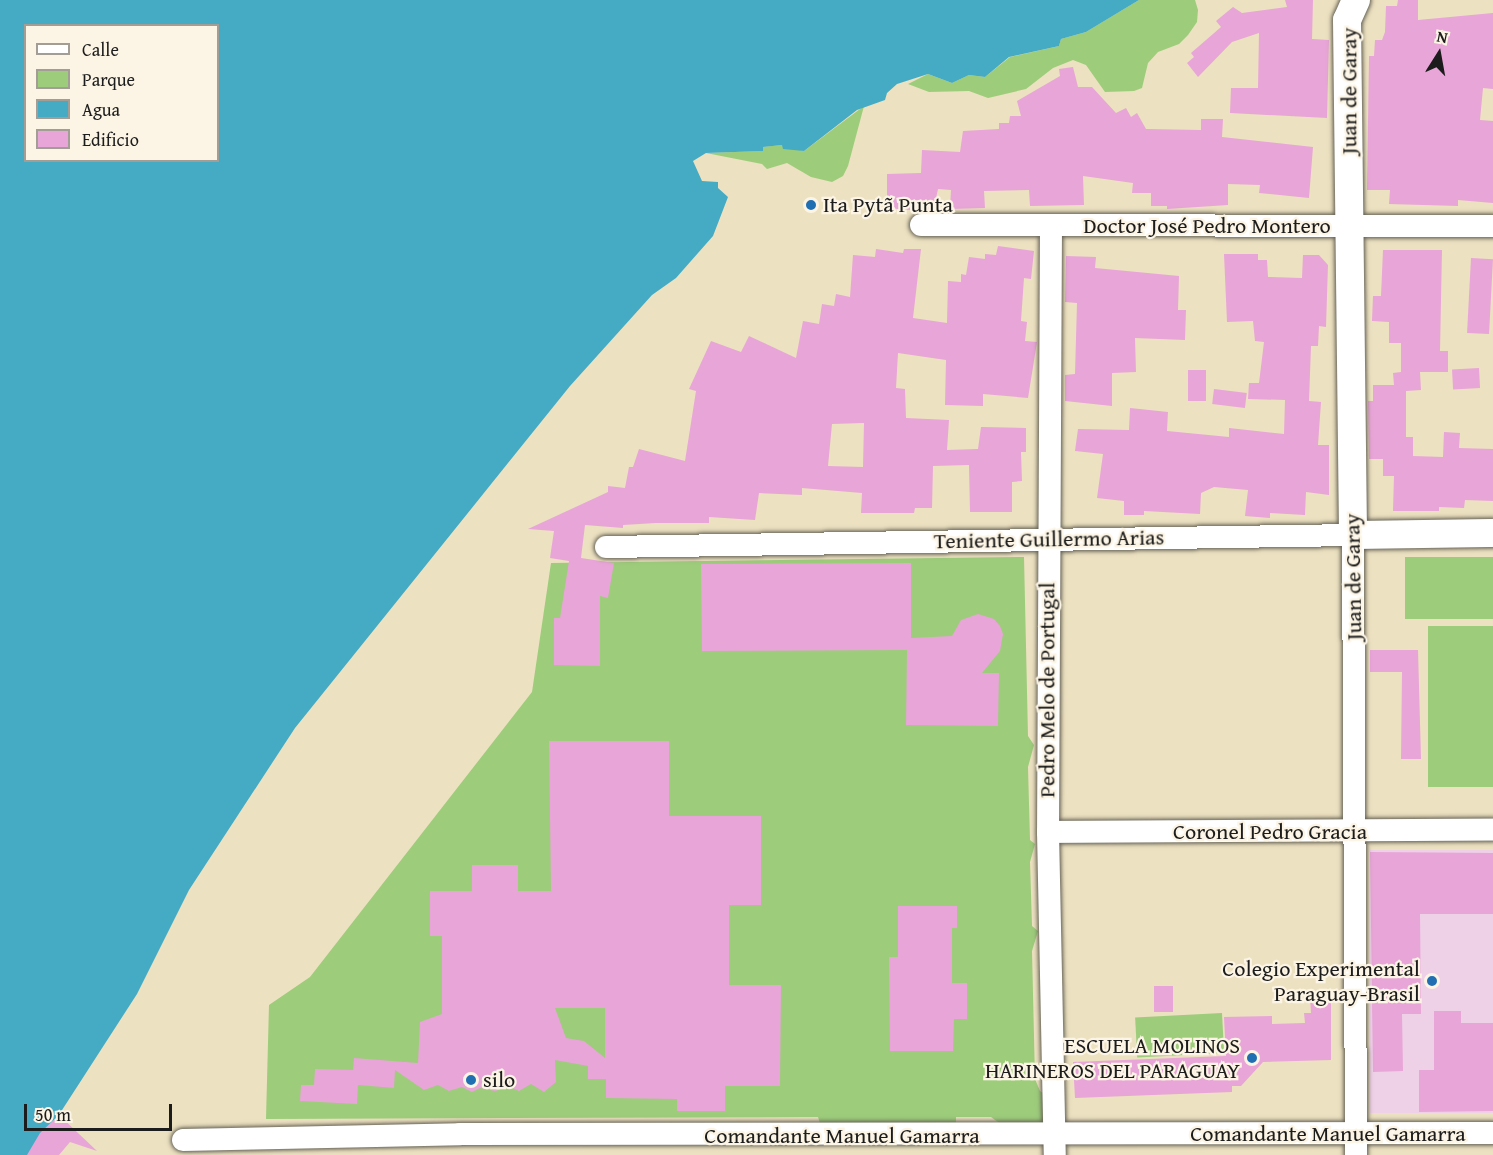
<!DOCTYPE html>
<meta charset="utf-8">
<style>
body{margin:0}
#map{position:relative;width:1493px;height:1155px;overflow:hidden;background:#ece1c0;font-family:"Gentium Book Plus",serif}
div>[style]{position:absolute}
[style*='--x']{left:calc(var(--x)*1px);top:calc(var(--y)*1px);width:calc(var(--w)*1px);rotate:calc(var(--a)*1deg)}
.built>*{inset:0;background:#eed0e7;transform-origin:0 0}
.green>*{inset:0;background:#9dcc7b;transform-origin:0 0}
.water>*{inset:0;background:#45abc5}
.building>*{inset:0;background:#e8a5d7;transform-origin:0 0}
.roads{filter:drop-shadow(0 0 2px #656155) drop-shadow(0 0 2px #656155)}
.minor>*{height:22px;margin:-11px;padding:0 11px;transform-origin:11px;border-radius:11px;background:#fff}
.tertiary>*{height:28px;margin:-14px;padding:0 14px;transform-origin:14px;border-radius:14px;background:#fff}
.dots>*{width:16px;height:16px;translate:-50% -50%;box-sizing:border-box;border:3px solid #fcf5e5;border-radius:50%}
span{translate:-50% -50%;white-space:nowrap;text-align:center;line-height:1.15;-webkit-text-stroke:4.5px #fcf5e5;paint-order:stroke}
.street-label{font-size:22px;color:#1c1c1c}
.poi-label{font-size:22px;color:#1c1c1c}
.left{translate:0 -50%;text-align:left}
.right{translate:-100% -50%;text-align:right}
.legend{position:absolute;left:24px;top:24px;width:195px;height:138px;box-sizing:border-box;background:#fcf5e5;border:2px solid #a29e95;margin:0;padding:8px 10px;list-style:none;font-size:18px;color:#1c1c1c}
.legend li{display:flex;align-items:center;gap:12px;height:30px}
.legend b{width:30px;border:2px solid #a29e95}
.north{position:absolute;left:1409px;top:24px;width:60px;height:60px;-webkit-text-stroke:4px #fcf5e5;paint-order:stroke;rotate:11deg;font-size:16px;font-weight:700;line-height:24px;text-align:center;color:#1c1c1c}
.north::after{content:'';display:block;margin:auto;width:21px;height:27px;background:#1c1c1c;clip-path:polygon(50% 0,100% 100%,50% 72%,0 100%)}
.scale{position:absolute;left:24px;top:1104px;width:148px;height:27px;box-sizing:border-box;border:3px solid #1c1c1c;border-top:0;padding-left:8px;font-size:18px;line-height:21px;white-space:nowrap;color:#1c1c1c;-webkit-text-stroke:4px #fcf5e5;paint-order:stroke}
</style>
<div id="map">
<div class="built">
<i style="left:1370px;top:850px;width:123px;height:263px"></i>
</div>
<div class="green">
<i style="clip-path:polygon(1139px 0,1195px 0,1198px 10px,1197px 22px,1188px 35px,1179px 44px,1158px 52px,1148px 63px,1142px 88px,1134px 91px,1105px 92px,1086px 65px,1073px 60px,1053px 68px,1026px 89px,988px 98px,969px 91px,929px 92px,908px 84px,928px 74px,952px 83px,969px 75px,985px 77px,1010px 57px,1059px 46px,1061px 39px,1086px 32px)"></i>
<i style="clip-path:polygon(864px 106px,848px 166px,843px 176px,832px 182px,811px 177px,787px 163px,767px 169px,762px 164px,706px 153px,762px 151px,762px 147px,782px 145px,804px 151px)"></i>
<i style="clip-path:polygon(1024px 557px,1028px 736px,1034px 745px,1028px 767px,1030px 840px,1035px 844px,1030px 862px,1032px 926px,1038px 931px,1032px 951px,1035px 1079px,1040px 1091px,1049px 1097px,1045px 1127px,1002px 1125px,991px 1117px,956px 1117px,956px 1127px,820px 1123px,818px 1117px,266px 1119px,269px 1005px,310px 977px,532px 692px,551px 563px)"></i>
<i style="left:1493px;top:557px;width:62px;height:88px;rotate:90deg"></i>
<i style="left:1493px;top:626px;width:161px;height:65px;rotate:90deg"></i>
<i style="left:1222px;top:1013px;width:40px;height:87px;rotate:87deg"></i>
</div>
<div class="water">
<i style="clip-path:polygon(evenodd,0 0,1139px 0,1086px 32px,1061px 39px,1059px 46px,1009px 57px,985px 77px,969px 75px,952px 83px,928px 74px,897px 84px,887px 93px,885px 100px,857px 110px,804px 151px,783px 149px,782px 145px,763px 147px,763px 151px,706px 153px,693px 161px,702px 181px,718px 182px,718px 188px,728px 197px,713px 236px,676px 278px,652px 295px,570px 386px,295px 728px,189px 890px,137px 994px,33px 1155px,0 1155px,0 0,26px 26px,218px 26px,218px 160px,26px 160px,26px 26px)"></i>
</div>
<div class="building">
<i style="clip-path:polygon(1285px 0,1313px 0,1312px 39px,1329px 40px,1327px 118px,1230px 113px,1231px 88px,1258px 88px,1259px 33px,1232px 42px,1198px 77px,1187px 63px,1194px 57px,1191px 53px,1221px 27px,1216px 21px,1233px 7px,1242px 13px,1287px 7px)"></i>
<i style="clip-path:polygon(1398px 0,1418px 0,1418px 20px,1493px 13px,1493px 89px,1483px 88px,1480px 120px,1493px 121px,1493px 203px,1458px 200px,1458px 206px,1389px 204px,1390px 190px,1367px 190px,1369px 56px,1374px 56px,1375px 40px,1382px 40px,1385px 32px,1386px 6px,1397px 6px)"></i>
<i style="clip-path:polygon(1073px 67px,1078px 87px,1092px 87px,1116px 113px,1126px 108px,1131px 117px,1137px 113px,1146px 129px,1201px 130px,1201px 119px,1223px 119px,1222px 137px,1313px 147px,1309px 198px,1259px 193px,1260px 185px,1228px 184px,1228px 205px,1167px 209px,1167px 206px,1151px 206px,1151px 193px,1132px 193px,1133px 183px,1083px 176px,1084px 205px,1030px 206px,1029px 190px,984px 191px,985px 208px,950px 209px,951px 190px,938px 189px,933px 212px,887px 208px,887px 174px,921px 173px,922px 150px,960px 152px,963px 131px,999px 129px,999px 123px,1009px 123px,1010px 116px,1021px 116px,1017px 101px,1060px 76px,1059px 69px)"></i>
<i style="clip-path:polygon(evenodd,998px 246px,1034px 251px,1031px 279px,1024px 278px,1021px 321px,1027px 322px,1025px 341px,1037px 342px,1028px 398px,983px 394px,983px 406px,945px 405px,946px 360px,898px 353px,896px 388px,905px 389px,906px 418px,949px 420px,947px 450px,978px 449px,981px 427px,1026px 428px,1026px 452px,1021px 452px,1022px 481px,1012px 482px,1012px 512px,970px 512px,969px 465px,933px 466px,932px 508px,915px 508px,914px 513px,861px 513px,862px 493px,802px 488px,802px 495px,759px 493px,755px 520px,709px 517px,709px 523px,656px 523px,623px 525px,623px 528px,585px 525px,581px 558px,614px 563px,608px 598px,600px 596px,600px 666px,554px 665px,554px 618px,560px 618px,569px 561px,550px 558px,554px 531px,528px 529px,608px 492px,608px 486px,625px 488px,629px 467px,633px 467px,639px 449px,685px 461px,696px 391px,689px 389px,711px 341px,741px 352px,749px 336px,796px 358px,803px 321px,819px 324px,822px 304px,834px 306px,836px 294px,850px 297px,853px 255px,875px 257px,876px 249px,903px 253px,904px 249px,921px 249px,913px 318px,947px 323px,948px 281px,961px 282px,961px 274px,966px 275px,969px 257px,985px 259px,985px 254px,996px 255px,998px 246px,864px 423px,863px 467px,828px 466px,832px 424px,864px 423px)"></i>
<i style="clip-path:polygon(1383px 250px,1442px 250px,1440px 351px,1448px 351px,1448px 372px,1420px 372px,1421px 390px,1406px 391px,1406px 437px,1413px 437px,1413px 456px,1443px 457px,1444px 432px,1460px 433px,1459px 448px,1493px 449px,1493px 501px,1465px 500px,1464px 508px,1439px 507px,1439px 511px,1393px 511px,1394px 476px,1383px 476px,1383px 459px,1369px 459px,1368px 401px,1373px 401px,1373px 385px,1394px 385px,1393px 373px,1401px 372px,1401px 343px,1389px 343px,1389px 322px,1372px 321px,1373px 296px,1381px 296px)"></i>
<i style="clip-path:polygon(1224px 254px,1258px 254px,1258px 260px,1267px 260px,1268px 277px,1302px 278px,1303px 255px,1319px 255px,1328px 265px,1326px 327px,1319px 326px,1318px 346px,1311px 346px,1309px 401px,1321px 402px,1318px 445px,1329px 445px,1329px 495px,1306px 492px,1305px 515px,1270px 513px,1270px 518px,1245px 516px,1248px 490px,1214px 487px,1201px 493px,1200px 514px,1144px 511px,1144px 515px,1124px 515px,1124px 501px,1097px 498px,1103px 454px,1075px 451px,1078px 429px,1129px 430px,1130px 408px,1168px 412px,1167px 431px,1229px 437px,1229px 428px,1284px 434px,1285px 400px,1248px 399px,1249px 383px,1259px 383px,1264px 342px,1255px 341px,1253px 321px,1227px 322px)"></i>
<i style="clip-path:polygon(1066px 256px,1096px 257px,1095px 268px,1179px 276px,1178px 310px,1186px 310px,1185px 340px,1135px 338px,1136px 372px,1112px 373px,1112px 406px,1065px 401px,1065px 375px,1075px 374px,1077px 303px,1065px 302px)"></i>
<i style="left:1471px;top:258px;width:22px;height:75px;rotate:3deg"></i>
<i style="left:1479px;top:368px;width:20px;height:27px;rotate:87deg"></i>
<i style="left:1188px;top:370px;width:18px;height:31px"></i>
<i style="left:1214px;top:389px;width:33px;height:15px;rotate:7deg"></i>
<i style="clip-path:polygon(911px 563px,911px 638px,952px 636px,961px 620px,978px 614px,994px 619px,1000px 626px,1003px 634px,1000px 651px,982px 673px,999px 673px,998px 726px,906px 725px,907px 650px,702px 651px,701px 564px)"></i>
<i style="clip-path:polygon(1370px 650px,1418px 650px,1421px 759px,1401px 759px,1402px 672px,1370px 672px)"></i>
<i style="clip-path:polygon(evenodd,549px 741px,669px 741px,669px 816px,761px 816px,761px 905px,729px 905px,729px 985px,781px 985px,780px 1086px,725px 1086px,725px 1111px,677px 1111px,677px 1099px,606px 1098px,606px 1079px,588px 1079px,588px 1066px,555px 1060px,556px 1082px,544px 1092px,531px 1084px,519px 1091px,510px 1087px,495px 1091px,480px 1088px,472px 1092px,462px 1087px,449px 1091px,438px 1085px,424px 1090px,395px 1070px,394px 1088px,358px 1085px,357px 1104px,300px 1101px,301px 1085px,314px 1085px,315px 1069px,353px 1070px,354px 1058px,418px 1063px,420px 1022px,442px 1014px,442px 936px,430px 936px,430px 891px,472px 891px,472px 865px,518px 865px,518px 891px,551px 891px,549px 741px,555px 1008px,605px 1008px,605px 1058px,584px 1041px,566px 1038px,555px 1008px)"></i>
<i style="clip-path:polygon(1370px 852px,1493px 853px,1493px 914px,1420px 914px,1421px 1014px,1402px 1014px,1403px 1071px,1373px 1072px)"></i>
<i style="clip-path:polygon(898px 906px,957px 906px,957px 928px,952px 928px,952px 983px,967px 983px,967px 1019px,954px 1019px,953px 1051px,890px 1051px,889px 957px,898px 957px)"></i>
<i style="left:1154px;top:986px;width:19px;height:26px"></i>
<i style="clip-path:polygon(1331px 996px,1331px 1060px,1263px 1062px,1241px 1086px,1232px 1086px,1232px 1092px,1075px 1098px,1073px 1062px,1226px 1056px,1224px 1017px,1272px 1016px,1272px 1024px,1305px 1023px,1304px 1013px,1311px 1013px,1310px 997px)"></i>
<i style="clip-path:polygon(1434px 1011px,1461px 1011px,1461px 1023px,1493px 1023px,1493px 1111px,1419px 1112px,1419px 1070px,1434px 1070px)"></i>
<i style="clip-path:polygon(59px 1115px,97px 1151px,70px 1142px,59px 1155px,27px 1155px,40px 1133px)"></i>
</div>
<div class="roads">
<div class="minor">
<i style="--x:921;--y:225;--w:572;--a:0.1"></i>
<i style="--x:1051;--y:225;--w:607;--a:90.28"></i>
<i style="--x:1048;--y:832;--w:323;--a:88.8"></i>
<i style="--x:606;--y:547;--w:747;--a:-0.92"></i>
<i style="--x:1353;--y:535;--w:620;--a:89.72"></i>
<i style="--x:1048;--y:832;--w:445;--a:-0.3"></i>
<i style="--x:183;--y:1140;--w:277;--a:-1.2"></i>
<i style="--x:460;--y:1134;--w:1033;--a:-0.06"></i>
</div>
<div class="tertiary">
<i style="--x:1356;--y:0;--w:22;--a:114"></i>
<i style="--x:1347;--y:20;--w:515;--a:89.33"></i>
<i style="--x:1353;--y:535;--w:140;--a:-0.8"></i>
</div>
</div>
<div class="dots">
<i style="left:811px;top:205px;background:#1f6fb2"></i>
<i style="left:1432px;top:981px;background:#1f6fb2"></i>
<i style="left:1252px;top:1058px;background:#1f6fb2"></i>
<i style="left:471px;top:1080px;background:#1f6fb2"></i>
</div>
<div class="street-label">
<span style="left:1349px;top:91px;rotate:-90deg">Juan de Garay</span>
<span style="left:1207px;top:226px">Doctor José Pedro Montero</span>
<span style="left:1049px;top:539px;rotate:-1deg">Teniente Guillermo Arias</span>
<span style="left:1353px;top:577px;rotate:-91deg">Juan de Garay</span>
<span style="left:1047px;top:690px;rotate:-90deg">Pedro Melo de Portugal</span>
<span style="left:1270px;top:832px">Coronel Pedro Gracia</span>
<span style="left:1328px;top:1134px">Comandante Manuel Gamarra</span>
<span style="left:842px;top:1136px">Comandante Manuel Gamarra</span>
</div>
<div class="poi-label">
<span class="left" style="left:823px;top:205px">Ita Pytã Punta</span>
<span class="right" style="left:1420px;top:981px">Colegio Experimental<br>Paraguay-Brasil</span>
<span class="right" style="left:1240px;top:1058px">ESCUELA MOLINOS<br>HARINEROS DEL PARAGUAY</span>
<span class="left" style="left:483px;top:1080px">silo</span>
</div>
<ul class="legend">
<li><b style="height:8px;background:#fff"></b>Calle</li>
<li><b style="height:16px;background:#9dcc7b"></b>Parque</li>
<li><b style="height:16px;background:#45abc5"></b>Agua</li>
<li><b style="height:16px;background:#e8a5d7"></b>Edificio</li>
</ul>
<div class="north">N</div>
<div class="scale">50 m</div>
</div>
